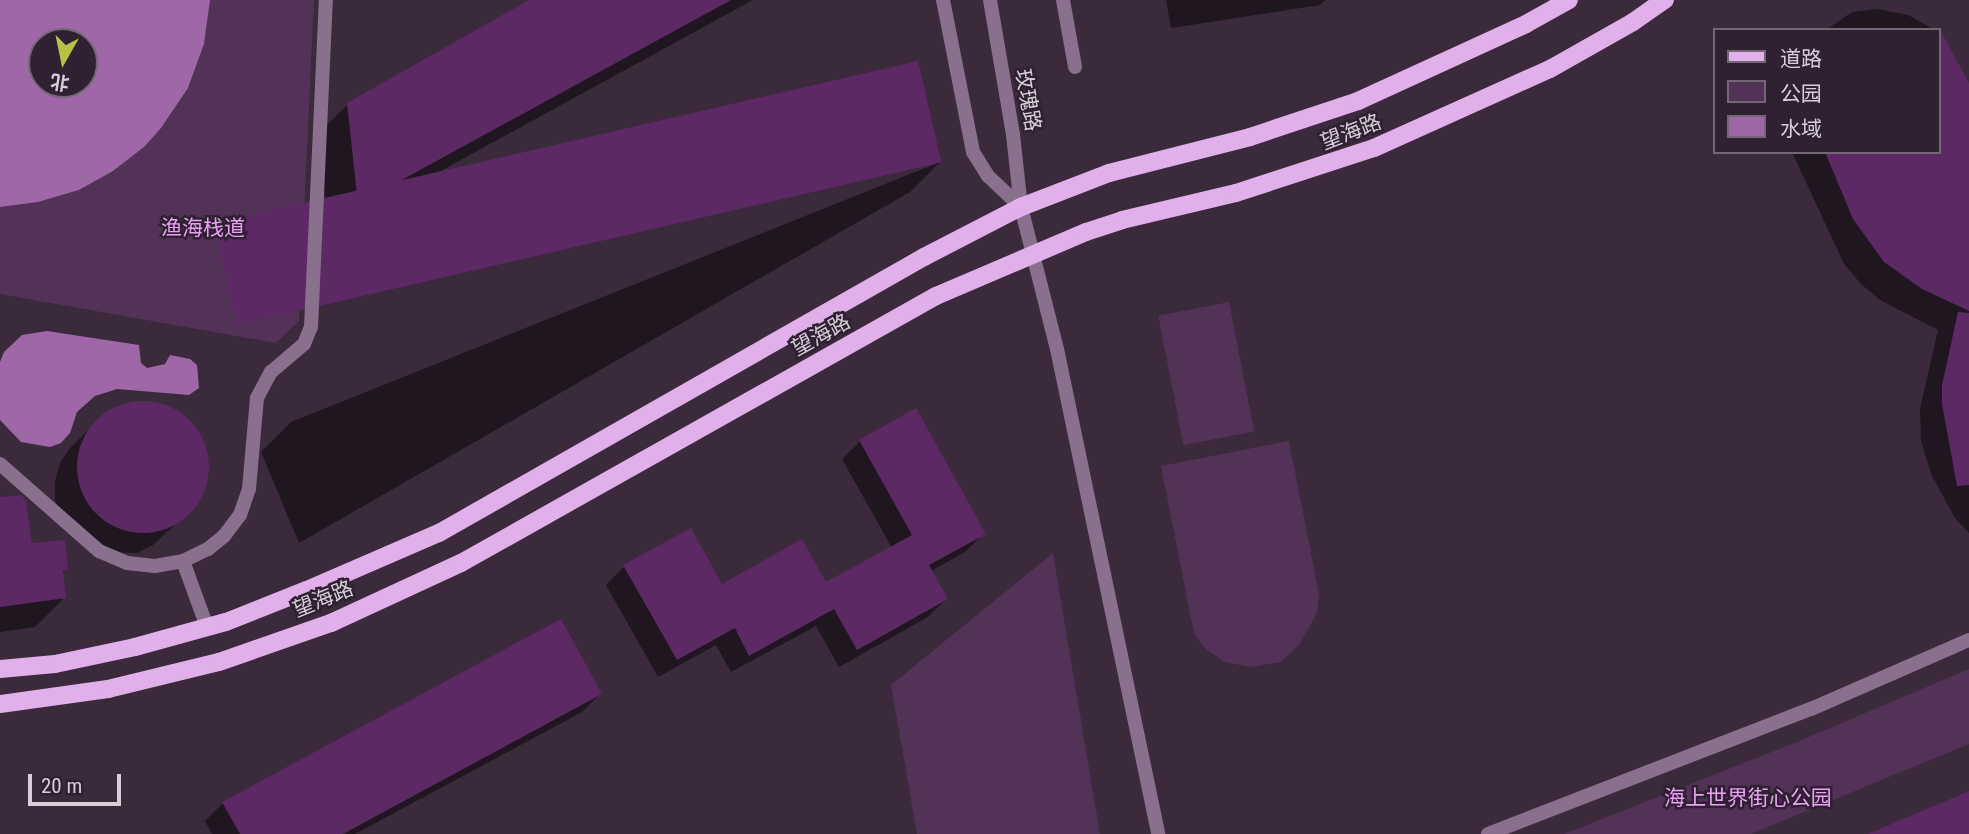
<!DOCTYPE html>
<meta charset="utf-8">
<style>
body{margin:0}
#map{position:relative;width:1969px;height:834px;overflow:hidden;background:#3a2a3c;font-family:"Roboto Condensed","Noto Sans SC",sans-serif}
div>[style]{position:absolute}
[style*='--x']{left:calc(var(--x)*1px);top:calc(var(--y)*1px);width:calc(var(--w)*1px);rotate:calc(var(--a)*1deg)}
.green>*{inset:0;background:#533257;transform-origin:0 0}
.water>*{inset:0;background:#9f67a7}
.shadow>*{inset:0;background:#0007}
.building>*{inset:0;background:#5c2964;transform-origin:0 0}
.round{border-radius:50%}
.service>*{height:14px;margin:-7px;padding:0 7px;transform-origin:7px;border-radius:7px;background:#89708c}
.minor>*{height:14px;margin:-7px;padding:0 7px;transform-origin:7px;border-radius:7px;background:#89708c}
.primary>*{height:18px;margin:-9px;padding:0 9px;transform-origin:9px;border-radius:9px;background:#e1afe9}
span{translate:-50% -50%;white-space:nowrap;text-align:center;line-height:1.15;-webkit-text-stroke:5px #2f2032;paint-order:stroke}
.street-label{font-size:21px;color:#d8ceda}
.park-label{font-size:21px;color:#eca1f7}
.legend{position:absolute;left:1713px;top:28px;width:228px;height:126px;box-sizing:border-box;background:#2f2032;border:2px solid #736675;margin:0;padding:9px 12px;list-style:none;font-size:21px;color:#d8ceda}
.legend li{display:flex;align-items:center;gap:14px;height:35px}
.legend b{width:35px;border:2px solid #736675}
.north{position:absolute;left:28px;top:28px;width:70px;height:70px;box-sizing:border-box;background:#2f2032;border:2px solid #736675;border-radius:50%;rotate:189deg;font-size:19px;font-weight:700;line-height:28px;text-align:center;color:#d8ceda}
.north::after{content:'';display:block;margin:auto;width:24px;height:32px;background:#bac045;clip-path:polygon(50% 0,100% 100%,50% 72%,0 100%)}
.scale{position:absolute;left:28px;top:774px;width:93px;height:32px;box-sizing:border-box;border:4px solid #d8ceda;border-top:0;padding-left:9px;font-size:21px;line-height:24px;white-space:nowrap;color:#d8ceda;-webkit-text-stroke:5px #2f2032;paint-order:stroke}
</style>
<div id="map">
<div class="green">
<i style="clip-path:polygon(210px 0,314px 0,299px 321px,276px 343px,0 294px,0 207px,38px 202px,79px 190px,113px 171px,144px 147px,161px 128px,188px 88px,204px 44px)"></i>
<i style="left:1229px;top:302px;width:132px;height:72px;rotate:79deg"></i>
<i style="clip-path:polygon(1289px 441px,1319px 594px,1317px 613px,1299px 645px,1281px 662px,1251px 667px,1224px 662px,1206px 649px,1194px 634px,1161px 466px)"></i>
<i style="clip-path:polygon(1053px 553px,1100px 834px,917px 834px,891px 685px)"></i>
<i style="clip-path:polygon(1969px 669px,1969px 744px,1751px 834px,1564px 834px,1797px 742px)"></i>
</div>
<div class="water">
<i style="clip-path:polygon(evenodd,0 0,210px 0,204px 44px,188px 88px,161px 128px,144px 147px,113px 171px,79px 190px,38px 202px,0 207px,0 0,42px 42px,84px 42px,84px 84px,42px 84px,42px 42px)"></i>
<i style="clip-path:polygon(47px 331px,139px 345px,141px 363px,147px 368px,165px 364px,170px 355px,190px 359px,197px 365px,199px 388px,189px 395px,117px 389px,95px 396px,77px 412px,70px 433px,61px 443px,50px 447px,21px 442px,0 420px,0 362px,4px 352px,22px 335px)"></i>
</div>
<div class="shadow">
<i style="clip-path:polygon(532px 0,753px 0,329px 232px,318px 134px,348px 104px)"></i>
<i style="clip-path:polygon(1166px 0,1325px 0,1320px 5px,1171px 28px)"></i>
<i style="clip-path:polygon(1877px 9px,1908px 15px,1935px 30px,1826px 30px,1852px 12px)"></i>
<i style="clip-path:polygon(1969px 87px,1969px 533px,1955px 518px,1932px 476px,1921px 441px,1920px 409px,1938px 330px,1880px 300px,1861px 284px,1844px 264px,1792px 152px,1939px 152px)"></i>
<i style="clip-path:polygon(940px 162px,910px 192px,299px 543px,261px 452px,291px 422px)"></i>
<i style="clip-path:polygon(143px 402px,162px 405px,178px 413px,192px 425px,202px 441px,207px 458px,207px 476px,191px 510px,153px 545px,137px 553px,100px 552px,60px 517px,55px 499px,55px 481px,60px 463px,70px 448px,94px 424px,125px 405px)"></i>
<i style="clip-path:polygon(860px 441px,983px 534px,965px 552px,931px 571px,946px 599px,928px 617px,839px 667px,816px 626px,731px 672px,716px 645px,658px 677px,606px 585px,624px 567px,721px 586px,825px 584px,892px 548px,842px 459px)"></i>
<i style="clip-path:polygon(0 499px,31px 545px,67px 569px,61px 574px,64px 598px,35px 627px,0 632px)"></i>
<i style="clip-path:polygon(600px 694px,582px 712px,355px 834px,212px 834px,205px 821px,223px 803px)"></i>
</div>
<div class="building">
<i style="clip-path:polygon(529px 0,731px 0,358px 204px,347px 103px)"></i>
<i style="clip-path:polygon(1939px 28px,1969px 83px,1969px 311px,1922px 289px,1884px 262px,1853px 219px,1825px 152px,1939px 152px)"></i>
<i style="left:918px;top:61px;width:104px;height:723px;rotate:77deg"></i>
<i style="clip-path:polygon(1958px 312px,1969px 313px,1969px 485px,1957px 486px,1942px 404px,1942px 385px)"></i>
<i class="round" style="left:77px;top:401px;width:132px;height:132px"></i>
<i style="clip-path:polygon(916px 408px,986px 534px,929px 565px,948px 599px,857px 650px,834px 609px,749px 656px,735px 628px,677px 660px,623px 565px,691px 528px,722px 584px,802px 539px,826px 582px,912px 535px,859px 440px)"></i>
<i style="clip-path:polygon(21px 495px,26px 500px,32px 543px,65px 540px,68px 570px,63px 571px,66px 598px,0 607px,0 497px)"></i>
<i style="clip-path:polygon(561px 619px,602px 694px,343px 834px,240px 834px,222px 802px)"></i>
<i style="clip-path:polygon(1969px 791px,1969px 834px,1868px 834px)"></i>
</div>
<div class="service">
<i style="--x:943;--y:0;--w:155;--a:78.8"></i>
<i style="--x:973;--y:152;--w:28;--a:58"></i>
<i style="--x:988;--y:176;--w:45;--a:43.2"></i>
<i style="--x:1063;--y:0;--w:68;--a:79.8"></i>
<i style="--x:0;--y:464;--w:132;--a:41.3"></i>
<i style="--x:99;--y:551;--w:30;--a:23"></i>
<i style="--x:127;--y:563;--w:28;--a:6"></i>
<i style="--x:155;--y:566;--w:28;--a:-10"></i>
<i style="--x:183;--y:561;--w:28;--a:-26"></i>
<i style="--x:208;--y:549;--w:21;--a:-39"></i>
<i style="--x:224;--y:536;--w:26;--a:-53"></i>
<i style="--x:240;--y:515;--w:28;--a:-71"></i>
<i style="--x:249;--y:489;--w:91;--a:-85"></i>
<i style="--x:257;--y:398;--w:30;--a:-62"></i>
<i style="--x:271;--y:372;--w:43;--a:-40.3"></i>
<i style="--x:304;--y:344;--w:18;--a:-68"></i>
<i style="--x:311;--y:327;--w:327;--a:-87.4"></i>
<i style="--x:183;--y:561;--w:70;--a:70"></i>
</div>
<div class="minor">
<i style="--x:990;--y:0;--w:137;--a:80.3"></i>
<i style="--x:1013;--y:135;--w:72;--a:83.7"></i>
<i style="--x:1021;--y:207;--w:146;--a:75.8"></i>
<i style="--x:1057;--y:349;--w:495;--a:78.2"></i>
<i style="--x:1488;--y:834;--w:346;--a:-21.2"></i>
<i style="--x:1811;--y:709;--w:172;--a:-23.6"></i>
</div>
<div class="primary">
<i style="--x:0;--y:669;--w:55;--a:-5.2"></i>
<i style="--x:55;--y:664;--w:82;--a:-12"></i>
<i style="--x:135;--y:647;--w:94;--a:-15.4"></i>
<i style="--x:226;--y:622;--w:87;--a:-21.6"></i>
<i style="--x:307;--y:590;--w:144;--a:-23.4"></i>
<i style="--x:439;--y:533;--w:558;--a:-29.64"></i>
<i style="--x:924;--y:257;--w:109;--a:-27.3"></i>
<i style="--x:1021;--y:207;--w:94;--a:-21.1"></i>
<i style="--x:1109;--y:173;--w:146;--a:-14.3"></i>
<i style="--x:1250;--y:137;--w:114;--a:-18.4"></i>
<i style="--x:1358;--y:101;--w:185;--a:-24.6"></i>
<i style="--x:1526;--y:24;--w:49;--a:-29.2"></i>
<i style="--x:0;--y:704;--w:109;--a:-7.9"></i>
<i style="--x:108;--y:689;--w:114;--a:-13.7"></i>
<i style="--x:219;--y:662;--w:119;--a:-19.2"></i>
<i style="--x:331;--y:623;--w:143;--a:-24.8"></i>
<i style="--x:461;--y:563;--w:545;--a:-29.34"></i>
<i style="--x:936;--y:296;--w:163;--a:-23.1"></i>
<i style="--x:1086;--y:232;--w:38;--a:-18"></i>
<i style="--x:1122;--y:220;--w:117;--a:-13.3"></i>
<i style="--x:1236;--y:193;--w:145;--a:-18.1"></i>
<i style="--x:1374;--y:148;--w:193;--a:-24.2"></i>
<i style="--x:1550;--y:69;--w:95;--a:-29.5"></i>
<i style="--x:1633;--y:22;--w:39;--a:-35"></i>
</div>
<div class="street-label">
<span style="left:1028px;top:100px;rotate:80deg">玫瑰路</span>
<span style="left:1351px;top:132px;rotate:-21deg">望海路</span>
<span style="left:821px;top:335px;rotate:-29deg">望海路</span>
<span style="left:323px;top:599px;rotate:-22deg">望海路</span>
</div>
<div class="park-label">
<span style="left:203px;top:228px">渔海栈道</span>
<span style="left:1748px;top:798px">海上世界街心公园</span>
</div>
<ul class="legend">
<li><b style="height:9px;background:#e1afe9"></b>道路</li>
<li><b style="height:19px;background:#533257"></b>公园</li>
<li><b style="height:19px;background:#9f67a7"></b>水域</li>
</ul>
<div class="north">北</div>
<div class="scale">20 m</div>
</div>
